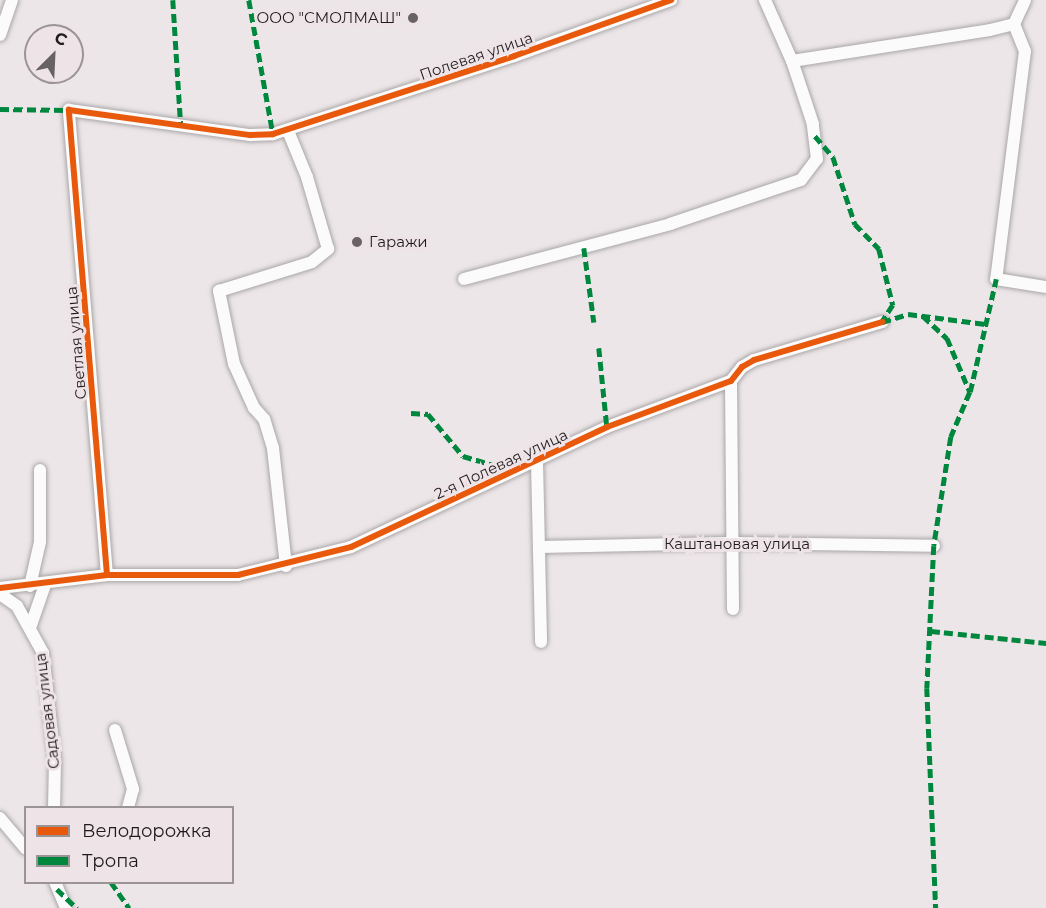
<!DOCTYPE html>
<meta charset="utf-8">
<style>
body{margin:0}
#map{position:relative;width:1046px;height:908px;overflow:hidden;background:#ece6e8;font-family:Montserrat,sans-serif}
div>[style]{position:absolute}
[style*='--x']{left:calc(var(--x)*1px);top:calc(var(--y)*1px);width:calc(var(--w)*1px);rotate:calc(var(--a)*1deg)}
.roads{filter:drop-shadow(0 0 2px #aaa6a7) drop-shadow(0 0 2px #aaa6a7)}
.minor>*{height:12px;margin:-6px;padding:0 6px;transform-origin:6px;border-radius:6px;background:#fcfbfc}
.quiet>*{height:4.5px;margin-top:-2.25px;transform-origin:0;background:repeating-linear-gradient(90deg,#00873e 0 9px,transparent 0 13.5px)}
.cycleway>*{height:6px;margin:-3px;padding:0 3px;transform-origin:3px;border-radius:3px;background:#e8590c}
.dots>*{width:16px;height:16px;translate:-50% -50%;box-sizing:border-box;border:3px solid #eee4e7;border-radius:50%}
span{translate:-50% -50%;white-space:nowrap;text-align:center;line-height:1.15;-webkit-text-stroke:6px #eee4e7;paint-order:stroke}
.poi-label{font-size:15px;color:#1f1b1c}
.right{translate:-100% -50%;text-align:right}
.left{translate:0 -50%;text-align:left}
.street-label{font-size:15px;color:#1f1b1c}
.legend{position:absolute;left:24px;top:806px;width:210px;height:78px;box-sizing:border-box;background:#eee4e7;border:2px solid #9b9496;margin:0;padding:8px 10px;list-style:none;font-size:18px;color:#1f1b1c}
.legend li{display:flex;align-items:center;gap:12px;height:30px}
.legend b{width:30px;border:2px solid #9b9496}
.north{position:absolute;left:24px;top:24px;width:60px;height:60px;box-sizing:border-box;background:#eee4e7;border:2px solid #9b9496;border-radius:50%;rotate:24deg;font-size:16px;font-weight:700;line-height:24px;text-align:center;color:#1f1b1c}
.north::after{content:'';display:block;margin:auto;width:21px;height:27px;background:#676263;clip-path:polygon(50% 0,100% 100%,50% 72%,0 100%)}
</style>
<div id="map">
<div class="roads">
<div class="minor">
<i style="--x:1014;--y:24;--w:29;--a:68"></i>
<i style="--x:1025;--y:51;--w:230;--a:97.2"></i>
<i style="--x:996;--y:279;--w:51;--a:9.1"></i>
<i style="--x:0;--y:35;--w:37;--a:-71"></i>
<i style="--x:792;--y:61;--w:200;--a:-8.9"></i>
<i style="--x:990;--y:30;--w:25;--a:-14"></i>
<i style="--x:1014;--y:24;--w:26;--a:-65"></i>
<i style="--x:464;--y:279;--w:213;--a:-14.9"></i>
<i style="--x:670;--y:224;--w:138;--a:-18.6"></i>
<i style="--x:801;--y:180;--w:26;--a:-53"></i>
<i style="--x:817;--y:159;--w:35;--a:-97"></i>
<i style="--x:813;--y:124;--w:66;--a:-108.4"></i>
<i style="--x:792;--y:61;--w:67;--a:-113.9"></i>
<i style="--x:731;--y:381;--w:228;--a:89.5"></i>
<i style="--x:537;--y:462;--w:180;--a:88.7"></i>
<i style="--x:540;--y:547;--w:191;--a:-1.2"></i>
<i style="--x:731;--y:543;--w:203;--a:0.8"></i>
<i style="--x:286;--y:566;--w:119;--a:-96.3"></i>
<i style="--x:273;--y:448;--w:30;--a:-107"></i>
<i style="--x:264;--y:419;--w:15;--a:-132"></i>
<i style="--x:254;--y:408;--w:48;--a:-114.4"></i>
<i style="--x:234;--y:364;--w:75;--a:-101.6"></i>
<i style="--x:219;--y:291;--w:97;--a:-17.3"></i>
<i style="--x:312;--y:262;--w:21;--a:-39"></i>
<i style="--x:328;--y:249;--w:75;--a:-106.3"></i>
<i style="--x:307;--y:177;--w:50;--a:-112.4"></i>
<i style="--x:107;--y:575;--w:467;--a:-94.7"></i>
<i style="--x:69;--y:110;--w:183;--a:7.9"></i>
<i style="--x:250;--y:135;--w:23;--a:-2"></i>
<i style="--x:273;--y:134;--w:253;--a:-17.9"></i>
<i style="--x:514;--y:56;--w:167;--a:-19.6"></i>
<i style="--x:30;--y:586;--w:45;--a:-77.2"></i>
<i style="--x:40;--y:542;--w:72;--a:-90"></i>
<i style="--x:0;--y:588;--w:108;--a:-6.9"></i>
<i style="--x:107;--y:575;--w:131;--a:0"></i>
<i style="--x:238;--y:575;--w:116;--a:-13.9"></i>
<i style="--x:351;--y:547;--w:283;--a:-25.1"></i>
<i style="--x:607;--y:427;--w:132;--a:-20.4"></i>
<i style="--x:731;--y:381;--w:18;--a:-52"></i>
<i style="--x:742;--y:367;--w:14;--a:-30"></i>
<i style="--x:754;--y:360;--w:134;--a:-16.5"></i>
<i style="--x:0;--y:594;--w:21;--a:35"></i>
<i style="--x:17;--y:606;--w:54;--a:61"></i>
<i style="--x:43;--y:653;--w:109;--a:83.7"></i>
<i style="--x:55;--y:761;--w:47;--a:91.2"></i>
<i style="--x:30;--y:628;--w:46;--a:-70.8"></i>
<i style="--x:115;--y:730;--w:62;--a:73"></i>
<i style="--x:133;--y:789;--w:20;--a:105"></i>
<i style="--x:0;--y:818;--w:40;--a:50"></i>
<i style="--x:55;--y:882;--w:28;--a:67"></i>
</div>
</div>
<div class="quiet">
<i style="--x:173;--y:0;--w:126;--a:86.4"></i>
<i style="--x:249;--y:0;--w:136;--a:79.8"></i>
<i style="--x:0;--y:109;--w:69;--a:0.8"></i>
<i style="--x:815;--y:136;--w:28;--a:49"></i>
<i style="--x:833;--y:157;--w:71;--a:71.8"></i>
<i style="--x:855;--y:224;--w:35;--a:46"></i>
<i style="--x:879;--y:249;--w:58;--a:76"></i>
<i style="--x:893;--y:305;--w:20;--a:123"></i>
<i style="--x:584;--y:248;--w:75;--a:82.3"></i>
<i style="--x:923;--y:316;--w:33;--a:43"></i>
<i style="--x:947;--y:338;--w:59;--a:66.9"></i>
<i style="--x:970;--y:392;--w:49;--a:112.9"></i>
<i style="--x:951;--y:437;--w:110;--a:98.9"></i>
<i style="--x:934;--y:546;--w:142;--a:92.8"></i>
<i style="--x:927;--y:688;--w:220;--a:87.7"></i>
<i style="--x:882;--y:322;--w:27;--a:-17"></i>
<i style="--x:908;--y:314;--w:78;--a:7.4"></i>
<i style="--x:599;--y:348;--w:79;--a:84.2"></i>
<i style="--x:970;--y:392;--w:116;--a:-77"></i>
<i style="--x:411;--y:413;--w:17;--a:3"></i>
<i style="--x:428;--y:414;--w:55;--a:50.2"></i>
<i style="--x:463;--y:456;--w:43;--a:16.3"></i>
<i style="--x:931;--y:631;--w:116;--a:6"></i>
<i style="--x:111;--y:882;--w:32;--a:55"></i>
<i style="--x:57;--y:889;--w:28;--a:44"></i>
</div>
<div class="cycleway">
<i style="--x:107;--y:575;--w:467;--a:-94.7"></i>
<i style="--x:69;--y:110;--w:183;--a:7.9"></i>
<i style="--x:250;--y:135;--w:23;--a:-2"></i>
<i style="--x:273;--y:134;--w:253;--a:-17.9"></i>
<i style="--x:514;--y:56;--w:167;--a:-19.6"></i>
<i style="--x:0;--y:588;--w:108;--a:-6.9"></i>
<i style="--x:107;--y:575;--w:131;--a:0"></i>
<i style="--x:238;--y:575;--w:116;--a:-13.9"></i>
<i style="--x:351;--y:547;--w:283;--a:-25.1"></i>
<i style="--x:607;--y:427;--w:132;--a:-20.4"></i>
<i style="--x:731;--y:381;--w:18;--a:-52"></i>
<i style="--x:742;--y:367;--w:14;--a:-30"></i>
<i style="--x:754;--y:360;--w:134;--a:-16.5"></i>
</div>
<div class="dots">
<i style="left:413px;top:18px;background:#676263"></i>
<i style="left:357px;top:242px;background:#676263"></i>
</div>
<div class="poi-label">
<span class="right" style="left:401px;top:18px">ООО "СМОЛМАШ"</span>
<span class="left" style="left:369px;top:242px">Гаражи</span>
</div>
<div class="street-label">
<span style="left:476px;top:56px;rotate:-19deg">Полевая улица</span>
<span style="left:76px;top:343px;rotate:-95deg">Светлая улица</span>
<span style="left:501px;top:464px;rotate:-25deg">2-я Полевая улица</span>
<span style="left:737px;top:544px">Каштановая улица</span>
<span style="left:47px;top:711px;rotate:-97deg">Садовая улица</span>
</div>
<ul class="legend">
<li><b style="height:8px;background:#e8590c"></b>Велодорожка</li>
<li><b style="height:8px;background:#00873e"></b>Тропа</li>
</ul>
<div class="north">С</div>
</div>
